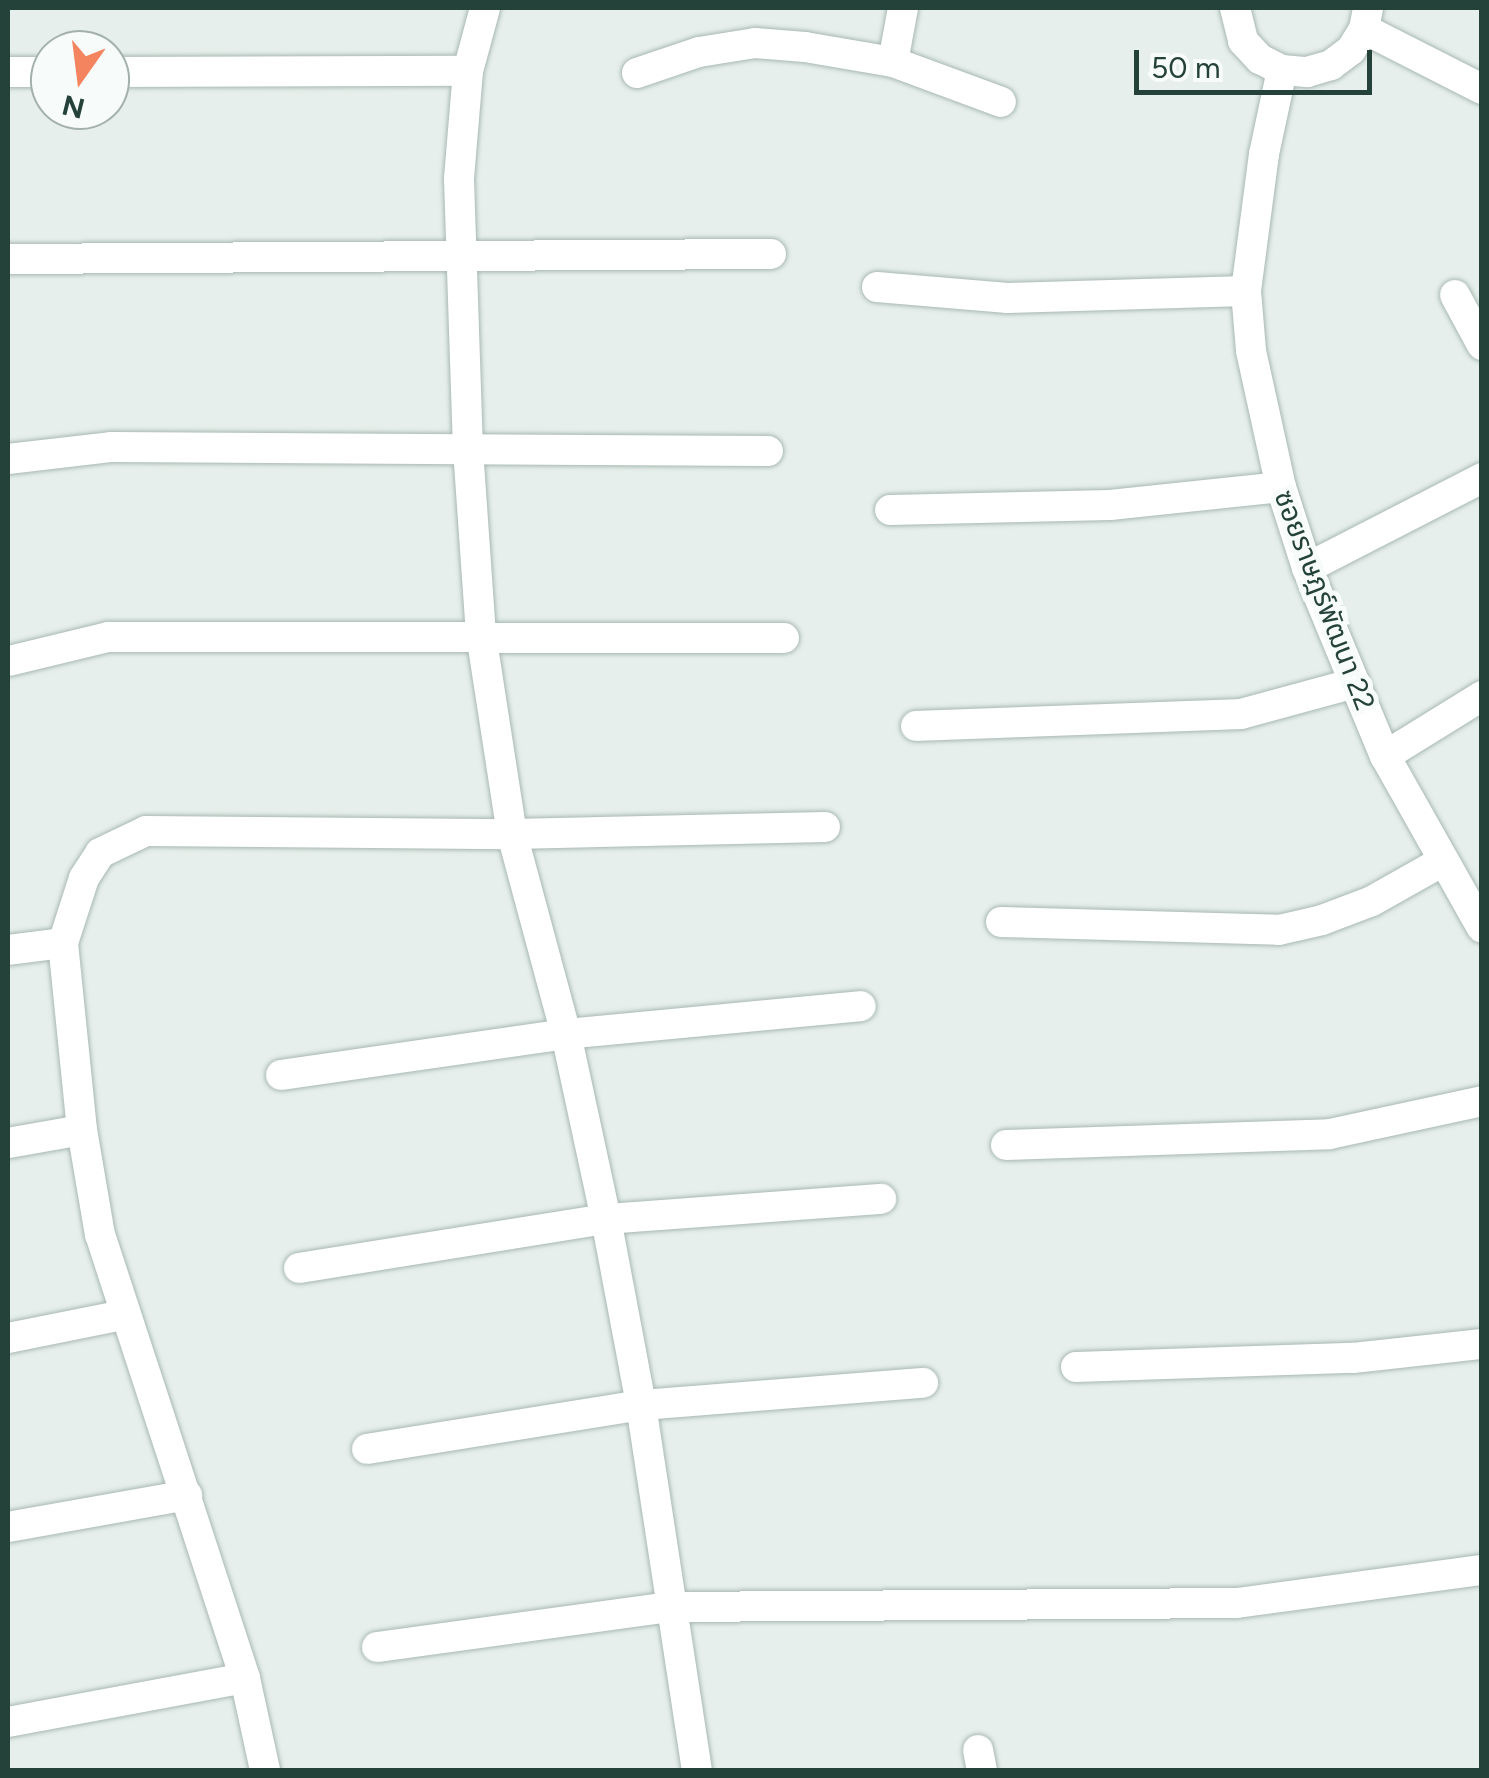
<!DOCTYPE html>
<meta charset="utf-8">
<style>
body{margin:0}
#map{position:relative;width:1489px;height:1778px;overflow:hidden;background:#e6efeb;font-family:Figtree,"Noto Sans Thai",sans-serif}
div>[style]{position:absolute}
[style*='--x']{left:calc(var(--x)*1px);top:calc(var(--y)*1px);width:calc(var(--w)*1px);rotate:calc(var(--a)*1deg)}
.roads{filter:drop-shadow(0 0 2px #a8b8b2) drop-shadow(0 0 2px #a8b8b2)}
.minor>*{height:30px;margin:-15px;padding:0 15px;transform-origin:15px;border-radius:15px;background:#fff}
span{translate:-50% -50%;white-space:nowrap;text-align:center;line-height:1.15;-webkit-text-stroke:10px #f7fbf9;paint-order:stroke}
.street-label{font-size:28px;color:#24423a}
.frame{position:absolute;inset:0;border:10px solid #24423a;pointer-events:none}
.north{position:absolute;left:30px;top:30px;width:100px;height:100px;box-sizing:border-box;background:#f7fbf9;border:2px solid #a3b1ad;border-radius:50%;rotate:194deg;font-size:28px;font-weight:700;line-height:40px;text-align:center;color:#24423a}
.north::after{content:'';display:block;margin:auto;width:35px;height:45px;background:#f4845f;clip-path:polygon(50% 0,100% 100%,50% 72%,0 100%)}
.scale{position:absolute;left:1134px;top:50px;width:238px;height:45px;box-sizing:border-box;border:5px solid #24423a;border-top:0;padding-left:12px;font-size:30px;line-height:35px;white-space:nowrap;color:#24423a;-webkit-text-stroke:8px #f7fbf9;paint-order:stroke}
</style>
<div id="map">
<div class="roads">
<div class="minor">
<i style="--x:485;--y:8;--w:65;--a:105.1"></i>
<i style="--x:468;--y:71;--w:108;--a:94.8"></i>
<i style="--x:459;--y:179;--w:270;--a:88.1"></i>
<i style="--x:468;--y:449;--w:185;--a:86"></i>
<i style="--x:481;--y:634;--w:202;--a:81.2"></i>
<i style="--x:512;--y:834;--w:207;--a:74.9"></i>
<i style="--x:566;--y:1034;--w:189;--a:77.8"></i>
<i style="--x:606;--y:1219;--w:189;--a:79.3"></i>
<i style="--x:641;--y:1405;--w:369;--a:81.3"></i>
<i style="--x:1235;--y:8;--w:34;--a:76"></i>
<i style="--x:1243;--y:41;--w:25;--a:47"></i>
<i style="--x:1260;--y:59;--w:25;--a:27"></i>
<i style="--x:1282;--y:70;--w:25;--a:5"></i>
<i style="--x:1307;--y:72;--w:25;--a:-16"></i>
<i style="--x:1331;--y:65;--w:25;--a:-37"></i>
<i style="--x:1351;--y:50;--w:25;--a:-58"></i>
<i style="--x:1364;--y:29;--w:21;--a:-79"></i>
<i style="--x:1364;--y:29;--w:132;--a:27"></i>
<i style="--x:893;--y:62;--w:55;--a:-79.5"></i>
<i style="--x:1282;--y:70;--w:86;--a:102.1"></i>
<i style="--x:1264;--y:154;--w:138;--a:97.5"></i>
<i style="--x:1246;--y:291;--w:60;--a:85.2"></i>
<i style="--x:1251;--y:351;--w:139;--a:77.6"></i>
<i style="--x:1281;--y:487;--w:85;--a:72.2"></i>
<i style="--x:1307;--y:568;--w:204;--a:67.5"></i>
<i style="--x:1385;--y:756;--w:197;--a:60.6"></i>
<i style="--x:8;--y:72;--w:42;--a:0"></i>
<i style="--x:110;--y:72;--w:358;--a:-0.2"></i>
<i style="--x:637;--y:73;--w:65;--a:-18.7"></i>
<i style="--x:699;--y:52;--w:57;--a:-9.1"></i>
<i style="--x:755;--y:43;--w:50;--a:4.6"></i>
<i style="--x:805;--y:47;--w:89;--a:9.7"></i>
<i style="--x:893;--y:62;--w:115;--a:20.3"></i>
<i style="--x:8;--y:259;--w:763;--a:-0.38"></i>
<i style="--x:877;--y:287;--w:131;--a:4.8"></i>
<i style="--x:1008;--y:298;--w:238;--a:-1.7"></i>
<i style="--x:1455;--y:295;--w:57;--a:61.6"></i>
<i style="--x:8;--y:459;--w:105;--a:-6.6"></i>
<i style="--x:112;--y:447;--w:656;--a:0.35"></i>
<i style="--x:890;--y:510;--w:220;--a:-1.3"></i>
<i style="--x:1110;--y:505;--w:172;--a:-6"></i>
<i style="--x:1307;--y:568;--w:197;--a:-27.2"></i>
<i style="--x:9;--y:661;--w:102;--a:-13.6"></i>
<i style="--x:108;--y:637;--w:676;--a:0.08"></i>
<i style="--x:916;--y:726;--w:325;--a:-2.1"></i>
<i style="--x:1241;--y:714;--w:118;--a:-15.2"></i>
<i style="--x:1385;--y:756;--w:114;--a:-31.7"></i>
<i style="--x:1001;--y:922;--w:278;--a:1.6"></i>
<i style="--x:1279;--y:930;--w:44;--a:-13.1"></i>
<i style="--x:1322;--y:920;--w:53;--a:-20.8"></i>
<i style="--x:1372;--y:901;--w:81;--a:-29.4"></i>
<i style="--x:8;--y:950;--w:55;--a:-7.3"></i>
<i style="--x:281;--y:1075;--w:288;--a:-8.2"></i>
<i style="--x:566;--y:1034;--w:296;--a:-5.4"></i>
<i style="--x:8;--y:1143;--w:75;--a:-10"></i>
<i style="--x:1006;--y:1145;--w:324;--a:-1.9"></i>
<i style="--x:1330;--y:1134;--w:156;--a:-12.2"></i>
<i style="--x:299;--y:1268;--w:311;--a:-9.1"></i>
<i style="--x:606;--y:1219;--w:276;--a:-4.2"></i>
<i style="--x:8;--y:1338;--w:117;--a:-11.3"></i>
<i style="--x:1076;--y:1367;--w:277;--a:-1.9"></i>
<i style="--x:1353;--y:1358;--w:130;--a:-6.2"></i>
<i style="--x:367;--y:1449;--w:278;--a:-9.1"></i>
<i style="--x:641;--y:1405;--w:283;--a:-4.5"></i>
<i style="--x:8;--y:1527;--w:182;--a:-10.1"></i>
<i style="--x:377;--y:1647;--w:296;--a:-7.8"></i>
<i style="--x:670;--y:1607;--w:567;--a:-0.4"></i>
<i style="--x:1237;--y:1603;--w:247;--a:-7.7"></i>
<i style="--x:8;--y:1722;--w:241;--a:-10.5"></i>
<i style="--x:978;--y:1750;--w:20;--a:79"></i>
<i style="--x:265;--y:1770;--w:94;--a:-102.3"></i>
<i style="--x:245;--y:1678;--w:466;--a:-108.1"></i>
<i style="--x:100;--y:1235;--w:107;--a:-99.7"></i>
<i style="--x:82;--y:1130;--w:188;--a:-95.8"></i>
<i style="--x:63;--y:943;--w:68;--a:-72.1"></i>
<i style="--x:84;--y:878;--w:30;--a:-57"></i>
<i style="--x:100;--y:853;--w:51;--a:-25.6"></i>
<i style="--x:146;--y:831;--w:366;--a:0.5"></i>
<i style="--x:512;--y:834;--w:313;--a:-1.3"></i>
</div>
</div>
<div class="street-label">
<span style="left:1325px;top:600px;rotate:69deg">ซอยราษฎร์พัฒนา 22</span>
</div>
<div class="frame"></div>
<div class="north">N</div>
<div class="scale">50 m</div>
</div>
